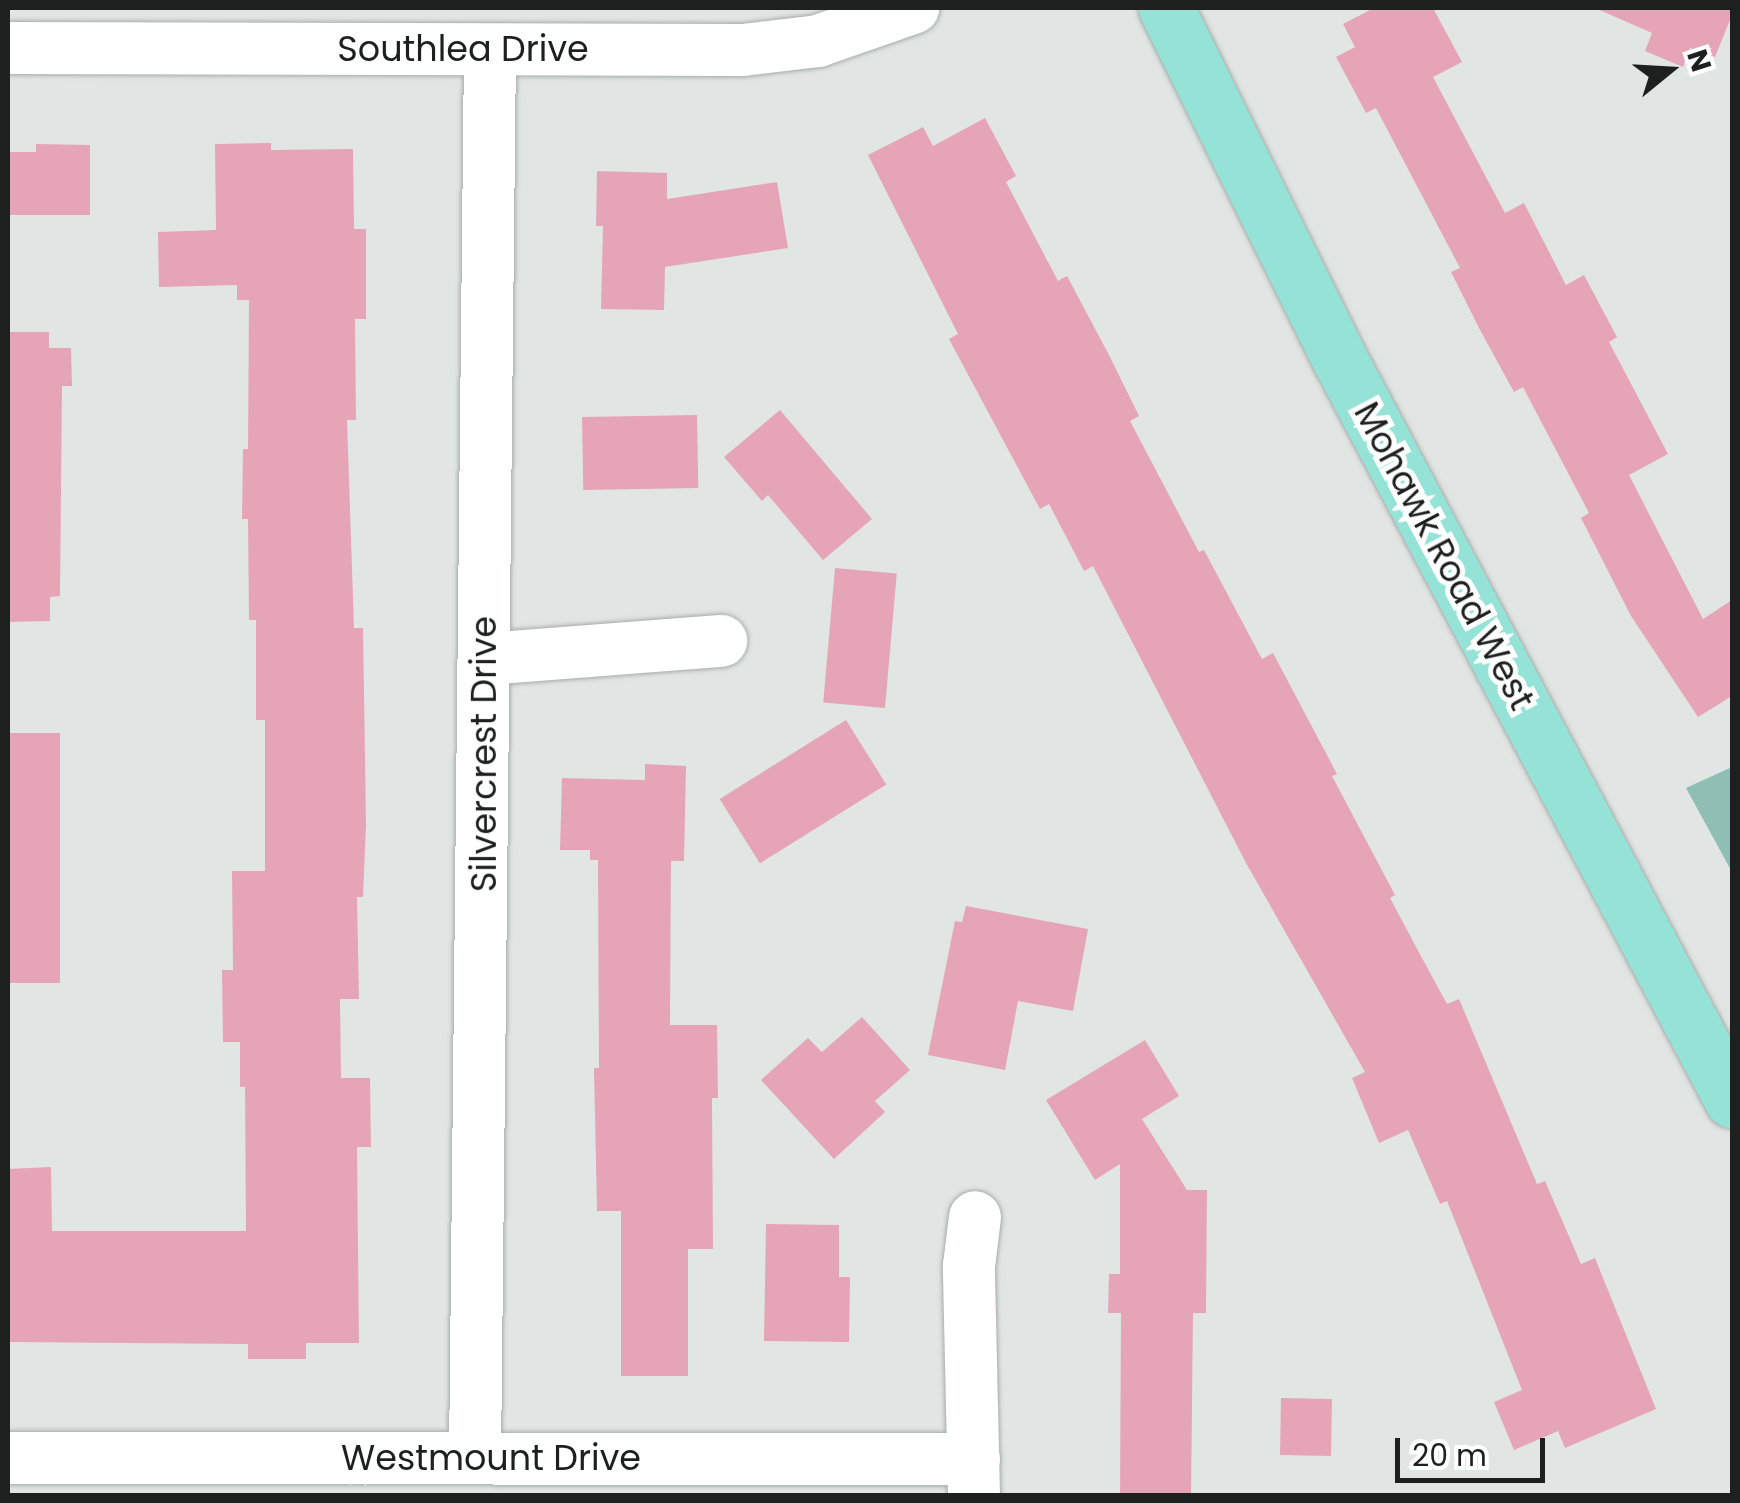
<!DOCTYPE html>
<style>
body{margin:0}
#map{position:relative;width:1740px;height:1503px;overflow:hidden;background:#e1e6e4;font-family:Poppins,sans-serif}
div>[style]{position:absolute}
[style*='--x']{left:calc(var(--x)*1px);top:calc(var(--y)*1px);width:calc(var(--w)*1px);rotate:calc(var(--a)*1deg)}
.green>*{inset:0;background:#8fbeb5}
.building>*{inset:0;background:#e5a5b6;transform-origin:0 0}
.roads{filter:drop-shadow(0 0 2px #a8acab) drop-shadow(0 0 2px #a8acab)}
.minor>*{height:52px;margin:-26px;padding:0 26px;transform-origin:26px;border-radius:26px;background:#fff}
.major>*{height:55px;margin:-27.5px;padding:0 27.5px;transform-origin:27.5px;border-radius:27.5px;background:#95e2d6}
span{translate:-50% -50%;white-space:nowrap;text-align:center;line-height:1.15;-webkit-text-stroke:10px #fff;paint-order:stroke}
.street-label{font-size:35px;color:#1e201f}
.frame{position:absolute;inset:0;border:10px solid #1e201f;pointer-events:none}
.north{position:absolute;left:1620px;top:20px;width:100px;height:100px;-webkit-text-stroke:8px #fff;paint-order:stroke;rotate:72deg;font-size:28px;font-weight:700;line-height:40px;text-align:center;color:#1e201f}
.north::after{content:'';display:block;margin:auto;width:35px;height:45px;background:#1e201f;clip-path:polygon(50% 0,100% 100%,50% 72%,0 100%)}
.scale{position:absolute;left:1395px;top:1438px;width:150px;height:45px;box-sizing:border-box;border:5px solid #1e201f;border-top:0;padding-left:12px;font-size:30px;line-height:35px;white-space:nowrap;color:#1e201f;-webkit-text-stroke:8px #fff;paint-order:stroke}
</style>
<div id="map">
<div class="green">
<i style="clip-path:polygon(1732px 767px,1732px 872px,1686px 788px)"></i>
</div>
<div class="building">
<i style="clip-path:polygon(1374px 8px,1433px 8px,1462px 62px,1433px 77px,1505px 213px,1524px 203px,1566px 285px,1584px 275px,1617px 337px,1609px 342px,1668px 454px,1629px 475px,1703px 619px,1732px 600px,1732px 696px,1698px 717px,1631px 616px,1581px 518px,1589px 513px,1523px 387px,1514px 392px,1480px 330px,1451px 272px,1460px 268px,1376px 108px,1366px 113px,1336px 57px,1355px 47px,1343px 24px)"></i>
<i style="clip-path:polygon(1595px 8px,1732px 8px,1732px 15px,1715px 57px,1690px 48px,1683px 67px,1645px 51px,1652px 33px)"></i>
<i style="clip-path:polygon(985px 118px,1016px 176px,1006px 182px,1058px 281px,1067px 276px,1109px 355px,1139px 416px,1130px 421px,1199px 552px,1204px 550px,1262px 659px,1273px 653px,1337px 774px,1332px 776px,1395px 895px,1390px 898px,1415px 945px,1447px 1004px,1459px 999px,1537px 1184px,1545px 1181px,1581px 1264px,1595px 1258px,1656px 1409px,1565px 1448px,1558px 1431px,1514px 1450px,1494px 1402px,1522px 1390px,1447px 1201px,1440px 1204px,1408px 1130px,1379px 1143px,1352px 1078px,1365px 1072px,1246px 863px,1093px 566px,1084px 571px,1049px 504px,1040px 509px,949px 339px,958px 334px,868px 155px,923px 127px,933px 146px)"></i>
<i style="clip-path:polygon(271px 143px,271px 150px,353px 149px,354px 229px,366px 229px,366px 319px,355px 319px,356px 420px,347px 420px,354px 628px,363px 628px,366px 824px,363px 897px,357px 897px,359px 999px,340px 999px,341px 1078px,370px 1078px,371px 1147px,357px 1147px,359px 1343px,306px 1343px,306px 1359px,248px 1359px,248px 1344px,8px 1342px,8px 1169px,51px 1167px,52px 1231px,246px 1231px,245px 1087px,240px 1087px,240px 1042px,223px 1042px,222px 970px,233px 970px,232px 871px,265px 871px,265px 720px,256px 720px,256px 620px,249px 620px,248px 519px,242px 519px,243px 449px,248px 449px,249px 300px,237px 300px,237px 285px,159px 287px,158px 232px,216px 230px,215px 144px)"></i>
<i style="clip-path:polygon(36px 144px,90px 145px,90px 215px,8px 215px,8px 152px,36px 152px)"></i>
<i style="clip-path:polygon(597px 171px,667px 173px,667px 199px,777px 182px,788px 248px,665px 267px,664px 310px,601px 309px,603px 226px,596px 226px)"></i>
<i style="clip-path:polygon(8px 332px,49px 332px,49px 348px,71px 348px,72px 386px,62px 386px,60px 596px,50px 597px,50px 621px,8px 622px)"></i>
<i style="clip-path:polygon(780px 410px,872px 519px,823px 560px,768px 495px,762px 501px,724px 457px)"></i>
<i style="left:697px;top:415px;width:73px;height:115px;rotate:89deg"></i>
<i style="left:835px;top:568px;width:62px;height:135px;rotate:5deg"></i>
<i style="left:846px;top:720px;width:76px;height:149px;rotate:58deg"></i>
<i style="left:8px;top:733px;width:52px;height:250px"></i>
<i style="clip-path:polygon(645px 764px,686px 766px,684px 861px,671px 861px,670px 1025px,717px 1025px,718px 1098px,712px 1098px,713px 1249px,688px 1249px,688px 1376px,621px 1376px,621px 1211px,597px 1211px,594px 1068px,599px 1068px,598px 860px,590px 860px,590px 850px,560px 850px,562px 778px,645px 780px)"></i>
<i style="clip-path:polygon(966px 906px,1088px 929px,1073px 1011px,1018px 1001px,1005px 1070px,928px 1055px,955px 921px,962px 922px)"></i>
<i style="clip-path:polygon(862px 1017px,910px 1070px,875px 1101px,885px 1112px,834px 1159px,761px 1080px,808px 1038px,822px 1052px)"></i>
<i style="clip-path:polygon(1145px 1040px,1179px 1096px,1142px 1119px,1187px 1190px,1207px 1190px,1206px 1313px,1193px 1313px,1191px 1496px,1120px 1496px,1121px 1313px,1108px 1313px,1109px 1274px,1120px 1274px,1120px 1164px,1095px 1180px,1046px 1100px)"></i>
<i style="clip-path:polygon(766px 1224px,839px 1225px,839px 1277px,850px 1277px,849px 1342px,764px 1341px)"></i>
<i style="left:1281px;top:1398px;width:51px;height:57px;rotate:1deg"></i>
</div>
<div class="roads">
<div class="minor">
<i style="--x:8;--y:48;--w:735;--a:0.16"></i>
<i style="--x:743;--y:50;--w:76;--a:-6.8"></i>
<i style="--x:818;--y:41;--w:101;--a:-19.2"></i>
<i style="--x:485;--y:659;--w:237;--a:-4.4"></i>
<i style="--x:8;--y:1458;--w:966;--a:0.06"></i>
<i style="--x:475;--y:1458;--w:1408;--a:-89.39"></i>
<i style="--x:974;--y:1495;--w:229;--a:-91.3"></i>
<i style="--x:969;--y:1266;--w:49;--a:-83"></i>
</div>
<div class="major">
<i style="--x:1166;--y:8;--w:390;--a:63.7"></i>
<i style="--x:1339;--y:358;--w:840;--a:62.09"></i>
</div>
</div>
<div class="street-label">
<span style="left:463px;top:49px">Southlea Drive</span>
<span style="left:1444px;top:556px;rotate:62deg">Mohawk Road West</span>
<span style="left:484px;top:754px;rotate:-90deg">Silvercrest Drive</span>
<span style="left:491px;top:1458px">Westmount Drive</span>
</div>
<div class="frame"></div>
<div class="north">N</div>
<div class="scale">20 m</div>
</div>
